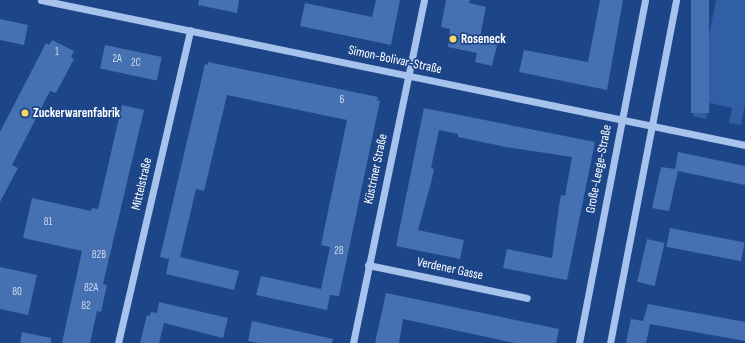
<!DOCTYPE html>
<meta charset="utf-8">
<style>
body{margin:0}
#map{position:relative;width:745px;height:343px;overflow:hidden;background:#1d4688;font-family:"Sofia Sans Condensed",sans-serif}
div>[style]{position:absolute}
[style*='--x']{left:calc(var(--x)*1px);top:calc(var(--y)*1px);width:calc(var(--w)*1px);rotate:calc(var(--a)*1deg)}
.green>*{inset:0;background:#305fa6}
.building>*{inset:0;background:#4570b1;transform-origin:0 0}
.minor>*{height:7px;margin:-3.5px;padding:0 3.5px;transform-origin:3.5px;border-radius:3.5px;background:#a7c2ec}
.dots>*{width:11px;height:11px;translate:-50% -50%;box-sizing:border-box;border:2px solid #1d4688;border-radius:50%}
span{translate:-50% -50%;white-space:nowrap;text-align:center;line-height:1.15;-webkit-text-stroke:3.5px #1d4688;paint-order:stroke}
.number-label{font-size:11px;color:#d0dbec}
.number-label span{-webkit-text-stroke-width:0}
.poi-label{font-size:13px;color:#fff;font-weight:700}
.left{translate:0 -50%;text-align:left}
.street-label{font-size:13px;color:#fff}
</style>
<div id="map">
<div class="green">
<i style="clip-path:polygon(716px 0,745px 0,745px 104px,741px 125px,729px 123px,732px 108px,710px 103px,706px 119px,693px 116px)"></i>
</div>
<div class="building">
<i style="clip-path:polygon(199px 0,239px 0,237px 13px,198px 5px)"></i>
<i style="clip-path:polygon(376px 0,400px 0,391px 45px,300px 26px,305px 3px,372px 17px)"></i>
<i style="clip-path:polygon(446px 0,470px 0,469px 3px,486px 7px,479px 42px,497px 45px,492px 66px,475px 62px,477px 53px,448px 47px,450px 29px,441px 27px)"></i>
<i style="clip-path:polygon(600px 0,623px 0,607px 90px,519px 72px,524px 50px,588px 62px)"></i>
<i style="left:691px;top:0;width:18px;height:113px"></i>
<i style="clip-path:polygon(0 19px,28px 25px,24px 45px,0 40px)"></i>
<i style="clip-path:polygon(52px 40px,74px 51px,71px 57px,74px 59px,56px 93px,50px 91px,12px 165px,18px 168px,0 202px,0 132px,46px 43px,49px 45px)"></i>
<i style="left:105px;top:45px;width:58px;height:24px;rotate:12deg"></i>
<i style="clip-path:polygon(208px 62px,378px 97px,377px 100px,380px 101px,339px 296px,330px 295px,327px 310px,256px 295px,261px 276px,321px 289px,330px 247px,321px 245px,347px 120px,227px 95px,204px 191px,196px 189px,180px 257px,239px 271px,234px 290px,166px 274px,169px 259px,160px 257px,205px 64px,208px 65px)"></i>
<i style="clip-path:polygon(122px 105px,144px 110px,103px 284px,107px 285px,101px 312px,97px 311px,90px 343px,62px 343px,82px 251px,23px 238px,32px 198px,91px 211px,92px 208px,98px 209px)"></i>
<i style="clip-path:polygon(424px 108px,595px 142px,567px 280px,503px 268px,507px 249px,552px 258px,559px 206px,561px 195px,565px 196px,572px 157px,506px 147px,458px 137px,458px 134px,439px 130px,431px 168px,434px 169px,432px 179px,418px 230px,464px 240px,460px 259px,396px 246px)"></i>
<i style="clip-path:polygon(678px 152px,745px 166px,745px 185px,678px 171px,669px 211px,652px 208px,661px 167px,675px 169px)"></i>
<i style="left:670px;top:228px;width:76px;height:19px;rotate:11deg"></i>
<i style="left:647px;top:239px;width:18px;height:44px;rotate:13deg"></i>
<i style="clip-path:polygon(0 267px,37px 275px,28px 315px,0 309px)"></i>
<i style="clip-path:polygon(386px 293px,559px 329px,556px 343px,515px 343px,403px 319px,399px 343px,375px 343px)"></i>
<i style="clip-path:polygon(159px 302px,228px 318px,223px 338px,164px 323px,159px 343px,140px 343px,147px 315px,150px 316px,151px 312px,157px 313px)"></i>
<i style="clip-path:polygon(648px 304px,745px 322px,745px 341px,650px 324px,646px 343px,626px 343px,631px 319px,643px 321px)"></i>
<i style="clip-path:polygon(252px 321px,333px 339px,332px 343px,259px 343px,248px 341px)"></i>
<i style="clip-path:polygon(22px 332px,51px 338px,51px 343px,20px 343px)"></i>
</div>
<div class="minor">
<i style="--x:41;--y:0;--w:719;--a:11.64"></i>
<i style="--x:368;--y:265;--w:162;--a:11.7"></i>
<i style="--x:118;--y:343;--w:321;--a:-77"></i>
<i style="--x:353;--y:343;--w:350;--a:-78.3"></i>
<i style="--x:579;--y:343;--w:349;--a:-79.1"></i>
<i style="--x:610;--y:343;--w:349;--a:-79.1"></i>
</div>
<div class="dots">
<i style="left:453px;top:39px;background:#fcd865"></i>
<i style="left:25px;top:113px;background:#fcd865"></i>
</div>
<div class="number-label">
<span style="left:57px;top:52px">1</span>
<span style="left:117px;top:59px">2A</span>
<span style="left:136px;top:63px">2C</span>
<span style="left:342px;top:100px">6</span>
<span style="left:48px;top:222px">81</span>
<span style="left:339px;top:251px">28</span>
<span style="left:99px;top:255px">82B</span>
<span style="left:91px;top:288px">82A</span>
<span style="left:17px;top:292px">80</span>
<span style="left:86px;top:306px">82</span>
</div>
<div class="poi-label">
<span class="left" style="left:461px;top:39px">Roseneck</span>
<span class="left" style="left:33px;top:113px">Zuckerwarenfabrik</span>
</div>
<div class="street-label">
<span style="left:395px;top:60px;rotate:12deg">Simon-Bolivar-Straße</span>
<span style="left:376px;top:169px;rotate:-78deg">Küstriner Straße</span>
<span style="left:599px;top:169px;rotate:-79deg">Große-Leege-Straße</span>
<span style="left:142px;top:184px;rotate:-77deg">Mittelstraße</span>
<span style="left:450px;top:269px;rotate:12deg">Verdener Gasse</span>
</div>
</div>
